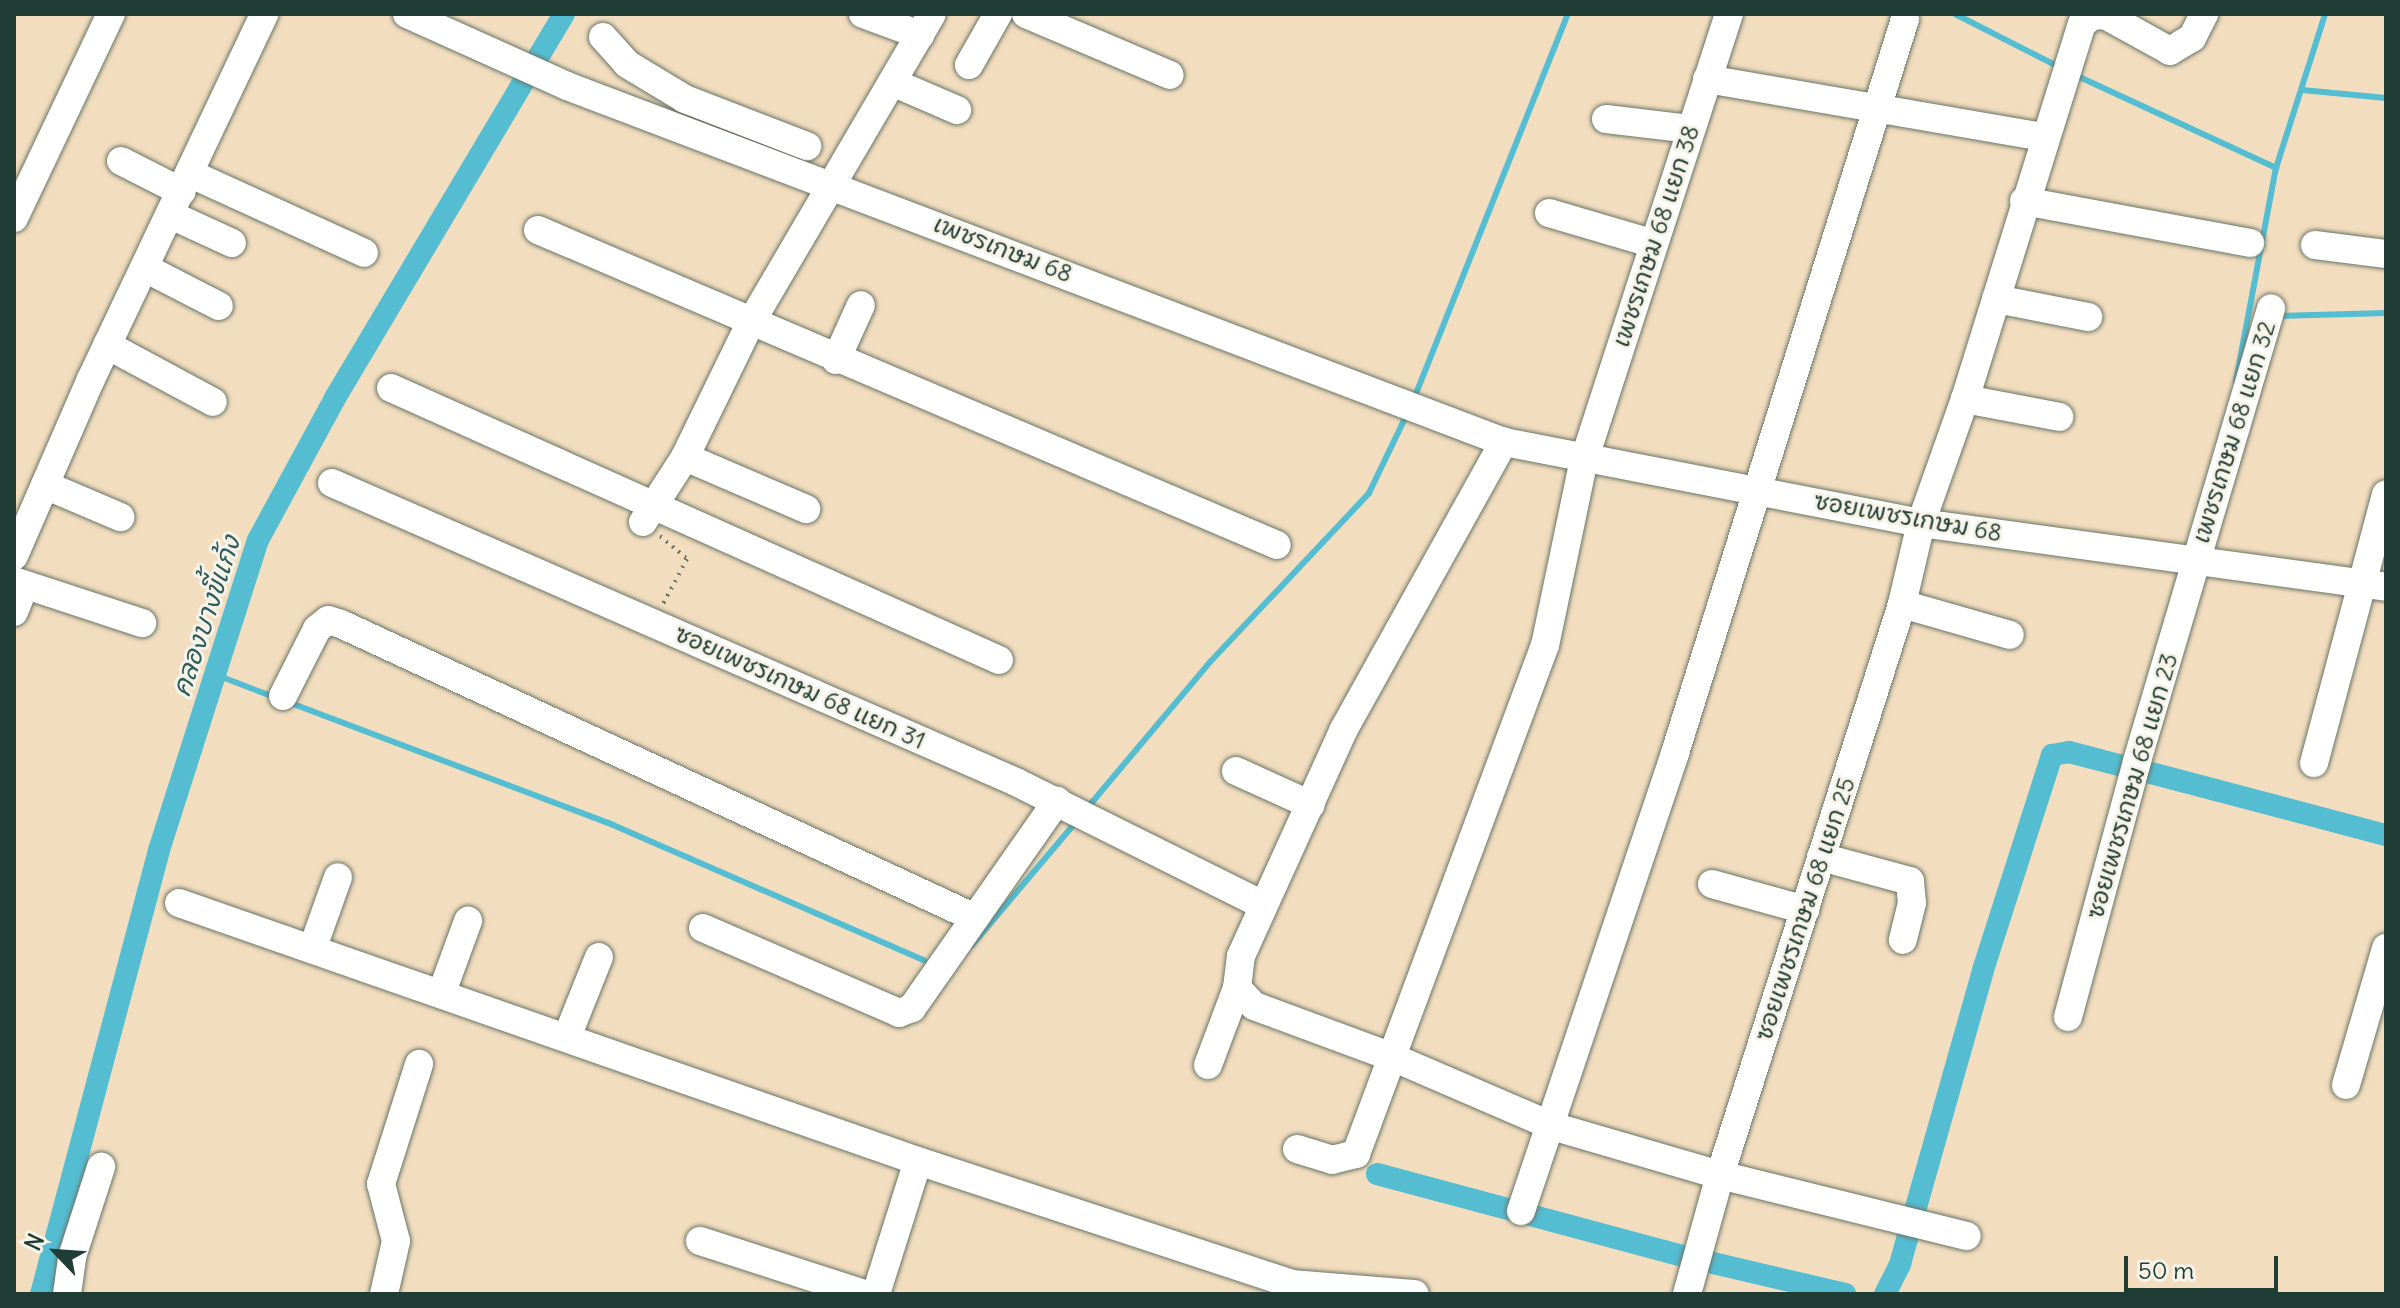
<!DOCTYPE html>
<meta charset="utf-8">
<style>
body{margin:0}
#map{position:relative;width:2400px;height:1308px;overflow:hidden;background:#f3ddbf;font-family:Delius,"Playpen Sans Thai",sans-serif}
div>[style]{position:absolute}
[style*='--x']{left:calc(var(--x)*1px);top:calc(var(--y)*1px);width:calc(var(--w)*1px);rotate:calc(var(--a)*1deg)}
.stream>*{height:6px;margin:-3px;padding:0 3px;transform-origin:3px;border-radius:3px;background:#54bdd2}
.canal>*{height:22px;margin:-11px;padding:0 11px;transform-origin:11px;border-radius:11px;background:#54bdd2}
.path>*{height:4px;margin-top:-2px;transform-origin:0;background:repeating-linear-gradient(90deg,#697565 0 2px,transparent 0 8px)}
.roads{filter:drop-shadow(0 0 2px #697565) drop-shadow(0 0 2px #697565)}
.minor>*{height:28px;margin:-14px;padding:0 14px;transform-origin:14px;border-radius:14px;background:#fff}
span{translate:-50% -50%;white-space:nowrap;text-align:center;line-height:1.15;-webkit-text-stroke:6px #f7f3e8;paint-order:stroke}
.street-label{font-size:24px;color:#1f3d34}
.water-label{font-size:26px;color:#2c5d5c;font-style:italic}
.frame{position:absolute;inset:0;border:16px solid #1f3d34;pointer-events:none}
.north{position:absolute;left:16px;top:1212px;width:80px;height:80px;-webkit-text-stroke:6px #f7f3e8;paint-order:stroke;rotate:295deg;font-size:22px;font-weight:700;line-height:32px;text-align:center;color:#1f3d34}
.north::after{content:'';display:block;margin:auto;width:28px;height:36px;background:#1f3d34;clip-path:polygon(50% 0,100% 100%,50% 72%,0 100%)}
.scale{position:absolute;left:2124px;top:1256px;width:154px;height:36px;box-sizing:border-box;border:4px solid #1f3d34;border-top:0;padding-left:10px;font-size:24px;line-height:28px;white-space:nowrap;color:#1f3d34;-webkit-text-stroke:6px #f7f3e8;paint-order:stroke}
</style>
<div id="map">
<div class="stream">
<i style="--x:1955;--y:14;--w:117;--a:27"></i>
<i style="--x:2073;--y:74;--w:224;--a:24.8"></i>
<i style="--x:2302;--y:90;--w:84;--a:5.4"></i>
<i style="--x:2278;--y:316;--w:108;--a:-1.6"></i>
<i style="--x:2236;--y:381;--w:217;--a:-79.4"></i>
<i style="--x:2276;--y:168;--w:162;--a:-72.3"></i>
<i style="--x:1413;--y:401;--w:417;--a:-68.2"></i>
<i style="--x:214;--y:674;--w:64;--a:21"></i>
<i style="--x:288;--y:702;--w:347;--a:20.7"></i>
<i style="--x:613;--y:825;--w:339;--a:23.5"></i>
<i style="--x:1088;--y:807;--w:189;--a:-49.9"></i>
<i style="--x:1210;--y:662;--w:232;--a:-46.7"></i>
<i style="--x:1369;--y:493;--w:88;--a:-64.3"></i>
<i style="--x:972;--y:945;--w:161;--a:-49.8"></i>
</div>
<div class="canal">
<i style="--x:2151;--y:773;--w:243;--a:14.8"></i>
<i style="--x:1377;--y:1174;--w:314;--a:15"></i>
<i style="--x:1713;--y:1263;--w:136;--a:13.2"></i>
<i style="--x:41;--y:1294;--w:459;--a:-75.1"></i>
<i style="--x:159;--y:850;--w:325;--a:-72.3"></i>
<i style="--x:258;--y:540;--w:162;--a:-61.5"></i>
<i style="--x:335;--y:398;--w:447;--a:-59.2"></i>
<i style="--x:1885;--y:1294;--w:34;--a:-63"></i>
<i style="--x:1900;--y:1264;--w:305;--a:-74.2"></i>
<i style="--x:1983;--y:970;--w:226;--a:-72.2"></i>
<i style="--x:2052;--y:755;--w:17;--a:-10"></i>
<i style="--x:2069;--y:752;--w:52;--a:14.6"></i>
</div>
<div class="path">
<i style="--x:660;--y:536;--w:35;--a:40"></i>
<i style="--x:687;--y:559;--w:51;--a:118.1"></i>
</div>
<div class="roads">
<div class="minor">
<i style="--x:407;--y:14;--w:175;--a:24.2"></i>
<i style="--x:567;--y:86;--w:1002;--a:20.8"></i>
<i style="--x:1504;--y:442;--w:425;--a:11"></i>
<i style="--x:1921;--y:523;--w:469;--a:7.8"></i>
<i style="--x:863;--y:14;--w:61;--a:20.2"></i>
<i style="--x:1026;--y:14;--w:156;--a:23"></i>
<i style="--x:1729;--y:14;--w:468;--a:108"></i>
<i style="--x:1584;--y:459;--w:190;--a:101.8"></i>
<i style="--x:1545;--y:645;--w:439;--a:110.4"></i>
<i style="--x:1392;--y:1057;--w:174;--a:23.3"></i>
<i style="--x:1552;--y:1126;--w:175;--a:16.3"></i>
<i style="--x:1720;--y:1175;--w:254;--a:13.9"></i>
<i style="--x:603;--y:37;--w:36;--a:48"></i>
<i style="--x:627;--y:64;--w:68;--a:31.1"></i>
<i style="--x:685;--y:99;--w:131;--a:21.1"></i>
<i style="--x:969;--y:65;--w:59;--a:-60.4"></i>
<i style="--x:1707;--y:79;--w:341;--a:9.8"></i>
<i style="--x:892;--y:82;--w:71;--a:23.3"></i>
<i style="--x:1606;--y:119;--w:86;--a:6.7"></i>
<i style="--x:121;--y:161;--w:68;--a:26.9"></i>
<i style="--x:191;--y:174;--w:190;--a:24.5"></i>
<i style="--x:2024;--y:201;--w:230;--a:10.5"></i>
<i style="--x:1549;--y:213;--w:109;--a:16.4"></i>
<i style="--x:171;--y:215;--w:67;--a:24.7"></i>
<i style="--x:14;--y:218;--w:226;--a:-64.6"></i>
<i style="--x:538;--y:230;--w:803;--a:23.09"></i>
<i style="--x:2315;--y:245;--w:72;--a:7.2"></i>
<i style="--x:145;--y:268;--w:83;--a:27.2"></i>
<i style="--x:1996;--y:299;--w:94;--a:11.1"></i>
<i style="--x:107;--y:345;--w:120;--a:28.3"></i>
<i style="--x:836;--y:360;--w:60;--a:-65.6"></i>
<i style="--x:391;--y:388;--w:666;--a:24.1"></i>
<i style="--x:1965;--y:399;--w:96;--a:10.8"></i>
<i style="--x:685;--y:457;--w:132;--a:23.3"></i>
<i style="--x:332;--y:483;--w:746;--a:23.61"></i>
<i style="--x:1016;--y:782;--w:276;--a:26.5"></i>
<i style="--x:45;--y:485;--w:82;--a:23.1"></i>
<i style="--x:643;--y:522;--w:77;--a:-57.1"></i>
<i style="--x:685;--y:457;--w:148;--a:-64"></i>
<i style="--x:750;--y:324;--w:359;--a:-59.6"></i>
<i style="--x:14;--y:556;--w:193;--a:-66.5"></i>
<i style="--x:91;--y:379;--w:404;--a:-64.6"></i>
<i style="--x:14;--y:581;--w:135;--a:18.2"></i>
<i style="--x:1902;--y:604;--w:112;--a:16"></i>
<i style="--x:14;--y:612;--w:29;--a:-68"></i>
<i style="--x:283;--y:696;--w:75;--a:-63.1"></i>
<i style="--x:317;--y:629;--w:14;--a:-39"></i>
<i style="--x:328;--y:620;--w:14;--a:17"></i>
<i style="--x:341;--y:624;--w:697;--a:24.87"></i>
<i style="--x:2314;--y:763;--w:278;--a:-75"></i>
<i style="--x:1236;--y:771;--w:82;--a:24.4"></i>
<i style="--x:1821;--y:857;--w:92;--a:15.1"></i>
<i style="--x:1910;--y:881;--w:22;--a:85"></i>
<i style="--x:1912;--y:903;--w:38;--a:104"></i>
<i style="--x:1712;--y:884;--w:97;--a:15.6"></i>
<i style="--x:179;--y:903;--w:783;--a:19.25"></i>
<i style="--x:918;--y:1161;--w:395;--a:18.2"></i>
<i style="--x:1293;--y:1284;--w:122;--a:4.7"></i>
<i style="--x:703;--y:928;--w:214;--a:23.4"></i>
<i style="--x:899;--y:1013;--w:14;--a:-21"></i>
<i style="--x:912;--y:1008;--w:253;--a:-55"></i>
<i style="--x:313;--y:947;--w:74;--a:-70.3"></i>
<i style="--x:442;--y:992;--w:76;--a:-69.9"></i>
<i style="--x:2068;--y:1017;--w:265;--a:-74.9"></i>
<i style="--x:2137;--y:761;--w:472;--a:-73.5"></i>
<i style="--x:567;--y:1037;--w:86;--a:-68.2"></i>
<i style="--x:1208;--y:1065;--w:82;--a:-69.4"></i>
<i style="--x:2346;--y:1085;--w:143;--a:-73.7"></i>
<i style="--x:1297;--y:1149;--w:37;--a:17"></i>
<i style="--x:1332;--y:1160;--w:25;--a:-14"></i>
<i style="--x:1356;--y:1154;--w:103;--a:-69.6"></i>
<i style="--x:1392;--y:1057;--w:147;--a:-159.7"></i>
<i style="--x:1254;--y:1006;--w:25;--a:-133"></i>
<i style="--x:1237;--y:988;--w:32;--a:-83"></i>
<i style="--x:1241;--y:956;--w:249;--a:-65.6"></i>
<i style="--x:1344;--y:729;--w:329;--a:-60.9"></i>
<i style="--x:1521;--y:1211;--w:483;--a:-71.4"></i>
<i style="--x:1675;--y:753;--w:769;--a:-72.6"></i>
<i style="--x:700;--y:1241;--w:172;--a:17.9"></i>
<i style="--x:67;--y:1294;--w:37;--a:-82"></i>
<i style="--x:72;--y:1257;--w:95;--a:-72.1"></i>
<i style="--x:384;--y:1294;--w:54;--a:-77.2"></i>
<i style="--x:396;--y:1241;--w:59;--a:-104.7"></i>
<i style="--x:381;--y:1184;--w:126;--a:-72.4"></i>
<i style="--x:876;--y:1294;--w:139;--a:-72.5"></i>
<i style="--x:1687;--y:1294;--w:123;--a:-74.5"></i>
<i style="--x:1720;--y:1175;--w:599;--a:-72.32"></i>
<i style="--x:1902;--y:604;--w:83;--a:-76.8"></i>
<i style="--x:1921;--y:523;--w:132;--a:-70.5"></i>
<i style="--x:1965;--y:399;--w:393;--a:-72.7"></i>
<i style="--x:2082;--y:24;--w:13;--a:-39"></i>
<i style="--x:2092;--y:16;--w:13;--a:-4"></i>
<i style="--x:2105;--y:15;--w:74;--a:29"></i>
<i style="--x:2170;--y:51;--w:26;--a:-31"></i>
<i style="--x:2192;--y:38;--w:27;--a:-63"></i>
</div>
</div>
<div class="street-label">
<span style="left:1656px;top:236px;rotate:-72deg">เพชรเกษม 68 แยก 38</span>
<span style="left:1003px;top:249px;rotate:21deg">เพชรเกษม 68</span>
<span style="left:2234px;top:432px;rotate:-73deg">เพชรเกษม 68 แยก 32</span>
<span style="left:1908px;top:517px;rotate:10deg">ซอยเพชรเกษม 68</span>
<span style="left:800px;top:687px;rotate:24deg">ซอยเพชรเกษม 68 แยก 31</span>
<span style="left:2132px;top:786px;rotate:-74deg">ซอยเพชรเกษม 68 แยก 23</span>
<span style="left:1805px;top:909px;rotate:-72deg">ซอยเพชรเกษม 68 แยก 25</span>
</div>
<div class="water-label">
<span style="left:206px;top:616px;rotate:-72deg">คลองบางขี้แก้ง</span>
</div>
<div class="frame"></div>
<div class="north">N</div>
<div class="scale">50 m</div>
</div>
